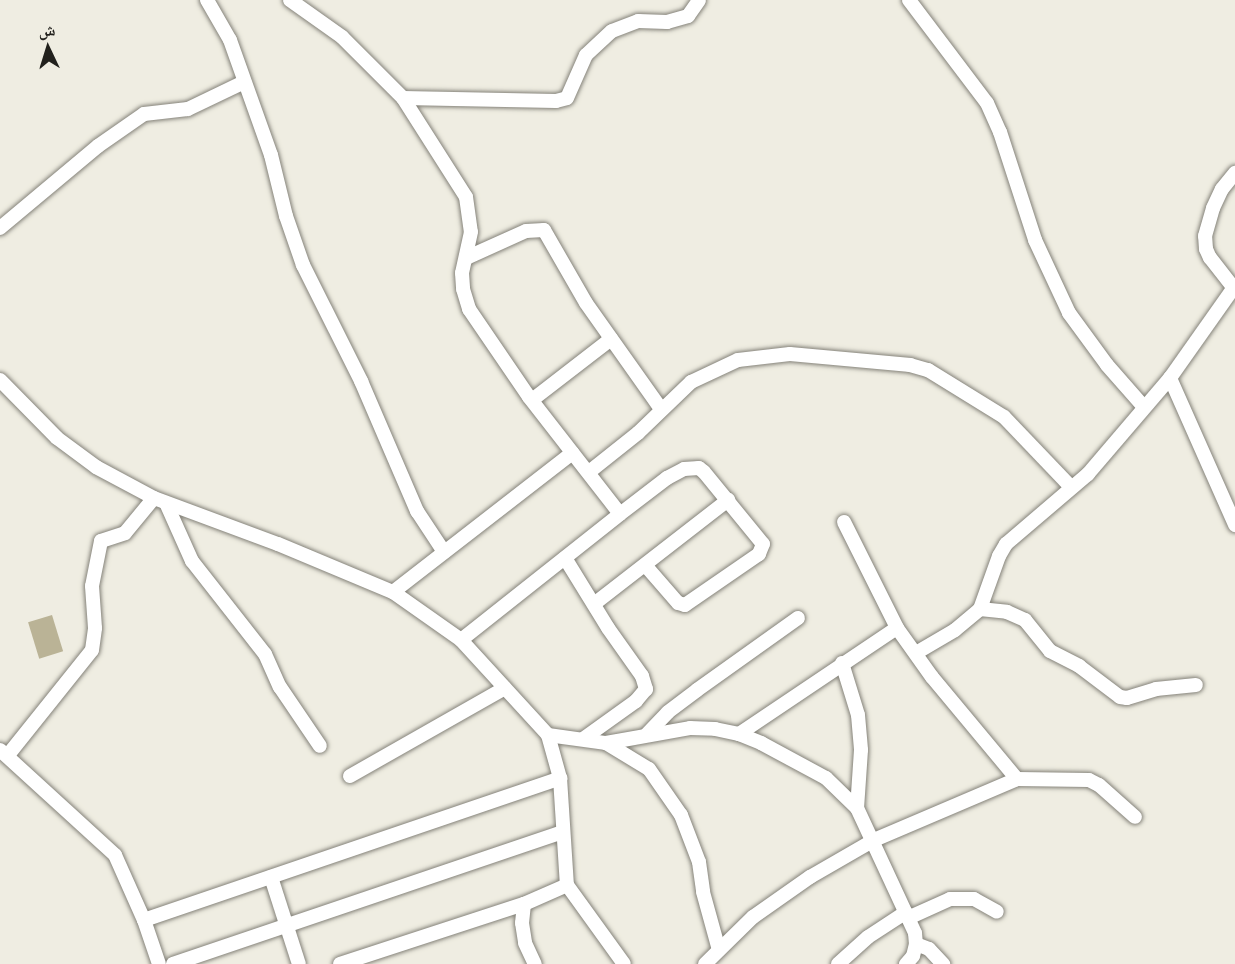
<!DOCTYPE html>
<meta charset="utf-8">
<style>
body{margin:0}
#map{position:relative;width:1235px;height:964px;overflow:hidden;background:#efede2;font-family:"Golos Text","Noto Naskh Arabic",sans-serif}
div>[style]{position:absolute}
[style*='--x']{left:calc(var(--x)*1px);top:calc(var(--y)*1px);width:calc(var(--w)*1px);rotate:calc(var(--a)*1deg)}
.building>*{inset:0;background:#bab396;transform-origin:0 0}
.roads{filter:drop-shadow(0 0 2px #848279) drop-shadow(0 0 2px #848279)}
.street>*{height:14px;margin:-7px;padding:0 7px;transform-origin:7px;border-radius:7px;background:#fff}
span{translate:-50% -50%;white-space:nowrap;text-align:center;line-height:1.15;-webkit-text-stroke:5px #efede2;paint-order:stroke}
.north{position:absolute;left:18px;top:18px;width:60px;height:60px;-webkit-text-stroke:4px #efede2;paint-order:stroke;rotate:356deg;font-size:16px;font-weight:700;line-height:24px;text-align:center;color:#22211d}
.north::after{content:'';display:block;margin:auto;width:21px;height:27px;background:#22211d;clip-path:polygon(50% 0,100% 100%,50% 72%,0 100%)}
</style>
<div id="map">
<div class="building">
<i style="left:52px;top:615px;width:38px;height:25px;rotate:73deg"></i>
</div>
<div class="roads">
<div class="street">
<i style="--x:207;--y:0;--w:46;--a:60.1"></i>
<i style="--x:230;--y:40;--w:122;--a:70.4"></i>
<i style="--x:271;--y:155;--w:63;--a:76.2"></i>
<i style="--x:286;--y:216;--w:52;--a:70.9"></i>
<i style="--x:303;--y:265;--w:130;--a:63.4"></i>
<i style="--x:361;--y:381;--w:142;--a:66.7"></i>
<i style="--x:417;--y:511;--w:49;--a:56.6"></i>
<i style="--x:290;--y:0;--w:64;--a:35.4"></i>
<i style="--x:342;--y:37;--w:86;--a:45"></i>
<i style="--x:403;--y:98;--w:153;--a:1.1"></i>
<i style="--x:556;--y:101;--w:11;--a:-15"></i>
<i style="--x:567;--y:98;--w:47;--a:-66.2"></i>
<i style="--x:586;--y:55;--w:35;--a:-43"></i>
<i style="--x:612;--y:31;--w:28;--a:-21"></i>
<i style="--x:638;--y:21;--w:29;--a:2"></i>
<i style="--x:667;--y:22;--w:22;--a:-16"></i>
<i style="--x:688;--y:16;--w:19;--a:-55"></i>
<i style="--x:909;--y:0;--w:129;--a:52.9"></i>
<i style="--x:987;--y:103;--w:32;--a:66"></i>
<i style="--x:1000;--y:132;--w:114;--a:72"></i>
<i style="--x:1035;--y:240;--w:81;--a:65"></i>
<i style="--x:1069;--y:313;--w:64;--a:53.8"></i>
<i style="--x:1107;--y:365;--w:56;--a:48.6"></i>
<i style="--x:403;--y:98;--w:117;--a:57.5"></i>
<i style="--x:466;--y:197;--w:35;--a:82"></i>
<i style="--x:471;--y:232;--w:42;--a:102.4"></i>
<i style="--x:462;--y:273;--w:16;--a:86"></i>
<i style="--x:463;--y:289;--w:21;--a:73"></i>
<i style="--x:469;--y:309;--w:107;--a:55.7"></i>
<i style="--x:529;--y:397;--w:148;--a:52.1"></i>
<i style="--x:0;--y:228;--w:128;--a:-39.9"></i>
<i style="--x:98;--y:146;--w:56;--a:-34.8"></i>
<i style="--x:144;--y:114;--w:44;--a:-6.5"></i>
<i style="--x:188;--y:109;--w:62;--a:-25.7"></i>
<i style="--x:466;--y:258;--w:66;--a:-24.2"></i>
<i style="--x:526;--y:231;--w:18;--a:-3"></i>
<i style="--x:544;--y:230;--w:84;--a:60.1"></i>
<i style="--x:586;--y:303;--w:130;--a:54.7"></i>
<i style="--x:1233;--y:287;--w:37;--a:-128"></i>
<i style="--x:1210;--y:258;--w:10;--a:-114"></i>
<i style="--x:1206;--y:249;--w:13;--a:-94"></i>
<i style="--x:1205;--y:236;--w:29;--a:-74"></i>
<i style="--x:1213;--y:208;--w:21;--a:-65"></i>
<i style="--x:1222;--y:189;--w:21;--a:-51"></i>
<i style="--x:1170;--y:378;--w:161;--a:66.1"></i>
<i style="--x:0;--y:380;--w:81;--a:45.5"></i>
<i style="--x:57;--y:438;--w:49;--a:36.6"></i>
<i style="--x:96;--y:467;--w:66;--a:28.1"></i>
<i style="--x:154;--y:498;--w:132;--a:20.4"></i>
<i style="--x:278;--y:544;--w:125;--a:22.7"></i>
<i style="--x:393;--y:592;--w:83;--a:35.2"></i>
<i style="--x:461;--y:640;--w:129;--a:47.5"></i>
<i style="--x:548;--y:735;--w:45;--a:74.4"></i>
<i style="--x:560;--y:778;--w:107;--a:86.3"></i>
<i style="--x:567;--y:885;--w:97;--a:54.2"></i>
<i style="--x:532;--y:400;--w:100;--a:-37.7"></i>
<i style="--x:589;--y:472;--w:63;--a:-38.5"></i>
<i style="--x:638;--y:433;--w:74;--a:-43.9"></i>
<i style="--x:691;--y:382;--w:52;--a:-25.1"></i>
<i style="--x:738;--y:360;--w:52;--a:-6.6"></i>
<i style="--x:790;--y:354;--w:121;--a:5.2"></i>
<i style="--x:910;--y:365;--w:19;--a:16"></i>
<i style="--x:928;--y:370;--w:89;--a:31.7"></i>
<i style="--x:1004;--y:417;--w:97;--a:46.3"></i>
<i style="--x:166;--y:503;--w:64;--a:65.9"></i>
<i style="--x:192;--y:561;--w:118;--a:51.9"></i>
<i style="--x:265;--y:654;--w:36;--a:66"></i>
<i style="--x:280;--y:687;--w:71;--a:55.9"></i>
<i style="--x:844;--y:522;--w:119;--a:63.4"></i>
<i style="--x:897;--y:628;--w:60;--a:54.5"></i>
<i style="--x:932;--y:677;--w:133;--a:50.2"></i>
<i style="--x:565;--y:558;--w:82;--a:58.4"></i>
<i style="--x:608;--y:628;--w:59;--a:54.7"></i>
<i style="--x:642;--y:676;--w:14;--a:73"></i>
<i style="--x:646;--y:689;--w:16;--a:130"></i>
<i style="--x:636;--y:701;--w:65;--a:144.4"></i>
<i style="--x:393;--y:592;--w:227;--a:-37.8"></i>
<i style="--x:594;--y:604;--w:170;--a:-37.8"></i>
<i style="--x:980;--y:609;--w:27;--a:6"></i>
<i style="--x:1007;--y:612;--w:20;--a:24"></i>
<i style="--x:1025;--y:620;--w:40;--a:51"></i>
<i style="--x:1050;--y:651;--w:33;--a:27"></i>
<i style="--x:1079;--y:666;--w:51;--a:37.1"></i>
<i style="--x:1120;--y:697;--w:7;--a:8"></i>
<i style="--x:1127;--y:698;--w:30;--a:-17"></i>
<i style="--x:1156;--y:689;--w:40;--a:-5.7"></i>
<i style="--x:461;--y:640;--w:203;--a:-38.4"></i>
<i style="--x:620;--y:514;--w:59;--a:-37.5"></i>
<i style="--x:667;--y:478;--w:19;--a:-28"></i>
<i style="--x:684;--y:469;--w:15;--a:-4"></i>
<i style="--x:699;--y:468;--w:6;--a:39"></i>
<i style="--x:704;--y:472;--w:93;--a:50.7"></i>
<i style="--x:763;--y:544;--w:11;--a:112"></i>
<i style="--x:759;--y:554;--w:90;--a:145.4"></i>
<i style="--x:685;--y:605;--w:7;--a:-164"></i>
<i style="--x:678;--y:603;--w:50;--a:-131"></i>
<i style="--x:916;--y:653;--w:45;--a:-30.5"></i>
<i style="--x:955;--y:630;--w:33;--a:-40"></i>
<i style="--x:980;--y:609;--w:56;--a:-70.3"></i>
<i style="--x:999;--y:556;--w:14;--a:-60"></i>
<i style="--x:1006;--y:544;--w:108;--a:-40.5"></i>
<i style="--x:1088;--y:474;--w:126;--a:-49.5"></i>
<i style="--x:1170;--y:378;--w:113;--a:-54.8"></i>
<i style="--x:842;--y:663;--w:54;--a:72.9"></i>
<i style="--x:858;--y:715;--w:35;--a:85"></i>
<i style="--x:861;--y:750;--w:58;--a:93.9"></i>
<i style="--x:647;--y:734;--w:30;--a:-46"></i>
<i style="--x:668;--y:712;--w:36;--a:-37"></i>
<i style="--x:697;--y:690;--w:124;--a:-35.5"></i>
<i style="--x:739;--y:734;--w:190;--a:-33.9"></i>
<i style="--x:548;--y:735;--w:59;--a:7.9"></i>
<i style="--x:606;--y:743;--w:85;--a:-10.1"></i>
<i style="--x:690;--y:728;--w:25;--a:2"></i>
<i style="--x:715;--y:729;--w:25;--a:12"></i>
<i style="--x:739;--y:734;--w:24;--a:22"></i>
<i style="--x:761;--y:743;--w:74;--a:28.3"></i>
<i style="--x:826;--y:778;--w:43;--a:44.1"></i>
<i style="--x:857;--y:808;--w:138;--a:65.1"></i>
<i style="--x:915;--y:933;--w:11;--a:85"></i>
<i style="--x:916;--y:944;--w:12;--a:104"></i>
<i style="--x:913;--y:956;--w:11;--a:131"></i>
<i style="--x:606;--y:743;--w:50;--a:31.2"></i>
<i style="--x:649;--y:769;--w:56;--a:55.2"></i>
<i style="--x:681;--y:815;--w:50;--a:69"></i>
<i style="--x:699;--y:862;--w:30;--a:82"></i>
<i style="--x:703;--y:892;--w:60;--a:74.6"></i>
<i style="--x:0;--y:750;--w:156;--a:42.4"></i>
<i style="--x:115;--y:855;--w:71;--a:66"></i>
<i style="--x:144;--y:920;--w:46;--a:71.2"></i>
<i style="--x:8;--y:755;--w:134;--a:-51.3"></i>
<i style="--x:92;--y:650;--w:22;--a:-82"></i>
<i style="--x:95;--y:628;--w:42;--a:-94.1"></i>
<i style="--x:92;--y:586;--w:46;--a:-78.7"></i>
<i style="--x:101;--y:541;--w:25;--a:-18"></i>
<i style="--x:125;--y:533;--w:45;--a:-50.4"></i>
<i style="--x:350;--y:776;--w:178;--a:-29.6"></i>
<i style="--x:271;--y:877;--w:91;--a:72.2"></i>
<i style="--x:524;--y:904;--w:19;--a:96"></i>
<i style="--x:522;--y:923;--w:20;--a:81"></i>
<i style="--x:525;--y:943;--w:23;--a:65"></i>
<i style="--x:908;--y:918;--w:46;--a:-24.3"></i>
<i style="--x:950;--y:899;--w:24;--a:0"></i>
<i style="--x:974;--y:899;--w:26;--a:29"></i>
<i style="--x:144;--y:920;--w:440;--a:-18.8"></i>
<i style="--x:916;--y:944;--w:14;--a:21"></i>
<i style="--x:929;--y:949;--w:21;--a:47"></i>
<i style="--x:173;--y:964;--w:411;--a:-18.7"></i>
<i style="--x:340;--y:964;--w:194;--a:-18.1"></i>
<i style="--x:524;--y:904;--w:47;--a:-23.8"></i>
<i style="--x:705;--y:964;--w:67;--a:-44.4"></i>
<i style="--x:753;--y:917;--w:70;--a:-35.1"></i>
<i style="--x:810;--y:877;--w:74;--a:-30"></i>
<i style="--x:874;--y:840;--w:155;--a:-23.1"></i>
<i style="--x:1017;--y:779;--w:72;--a:0.8"></i>
<i style="--x:1089;--y:780;--w:11;--a:27"></i>
<i style="--x:1099;--y:785;--w:48;--a:41.6"></i>
<i style="--x:838;--y:964;--w:40;--a:-42"></i>
<i style="--x:868;--y:937;--w:45;--a:-33.3"></i>
</div>
</div>
<div class="north">ش</div>
</div>
